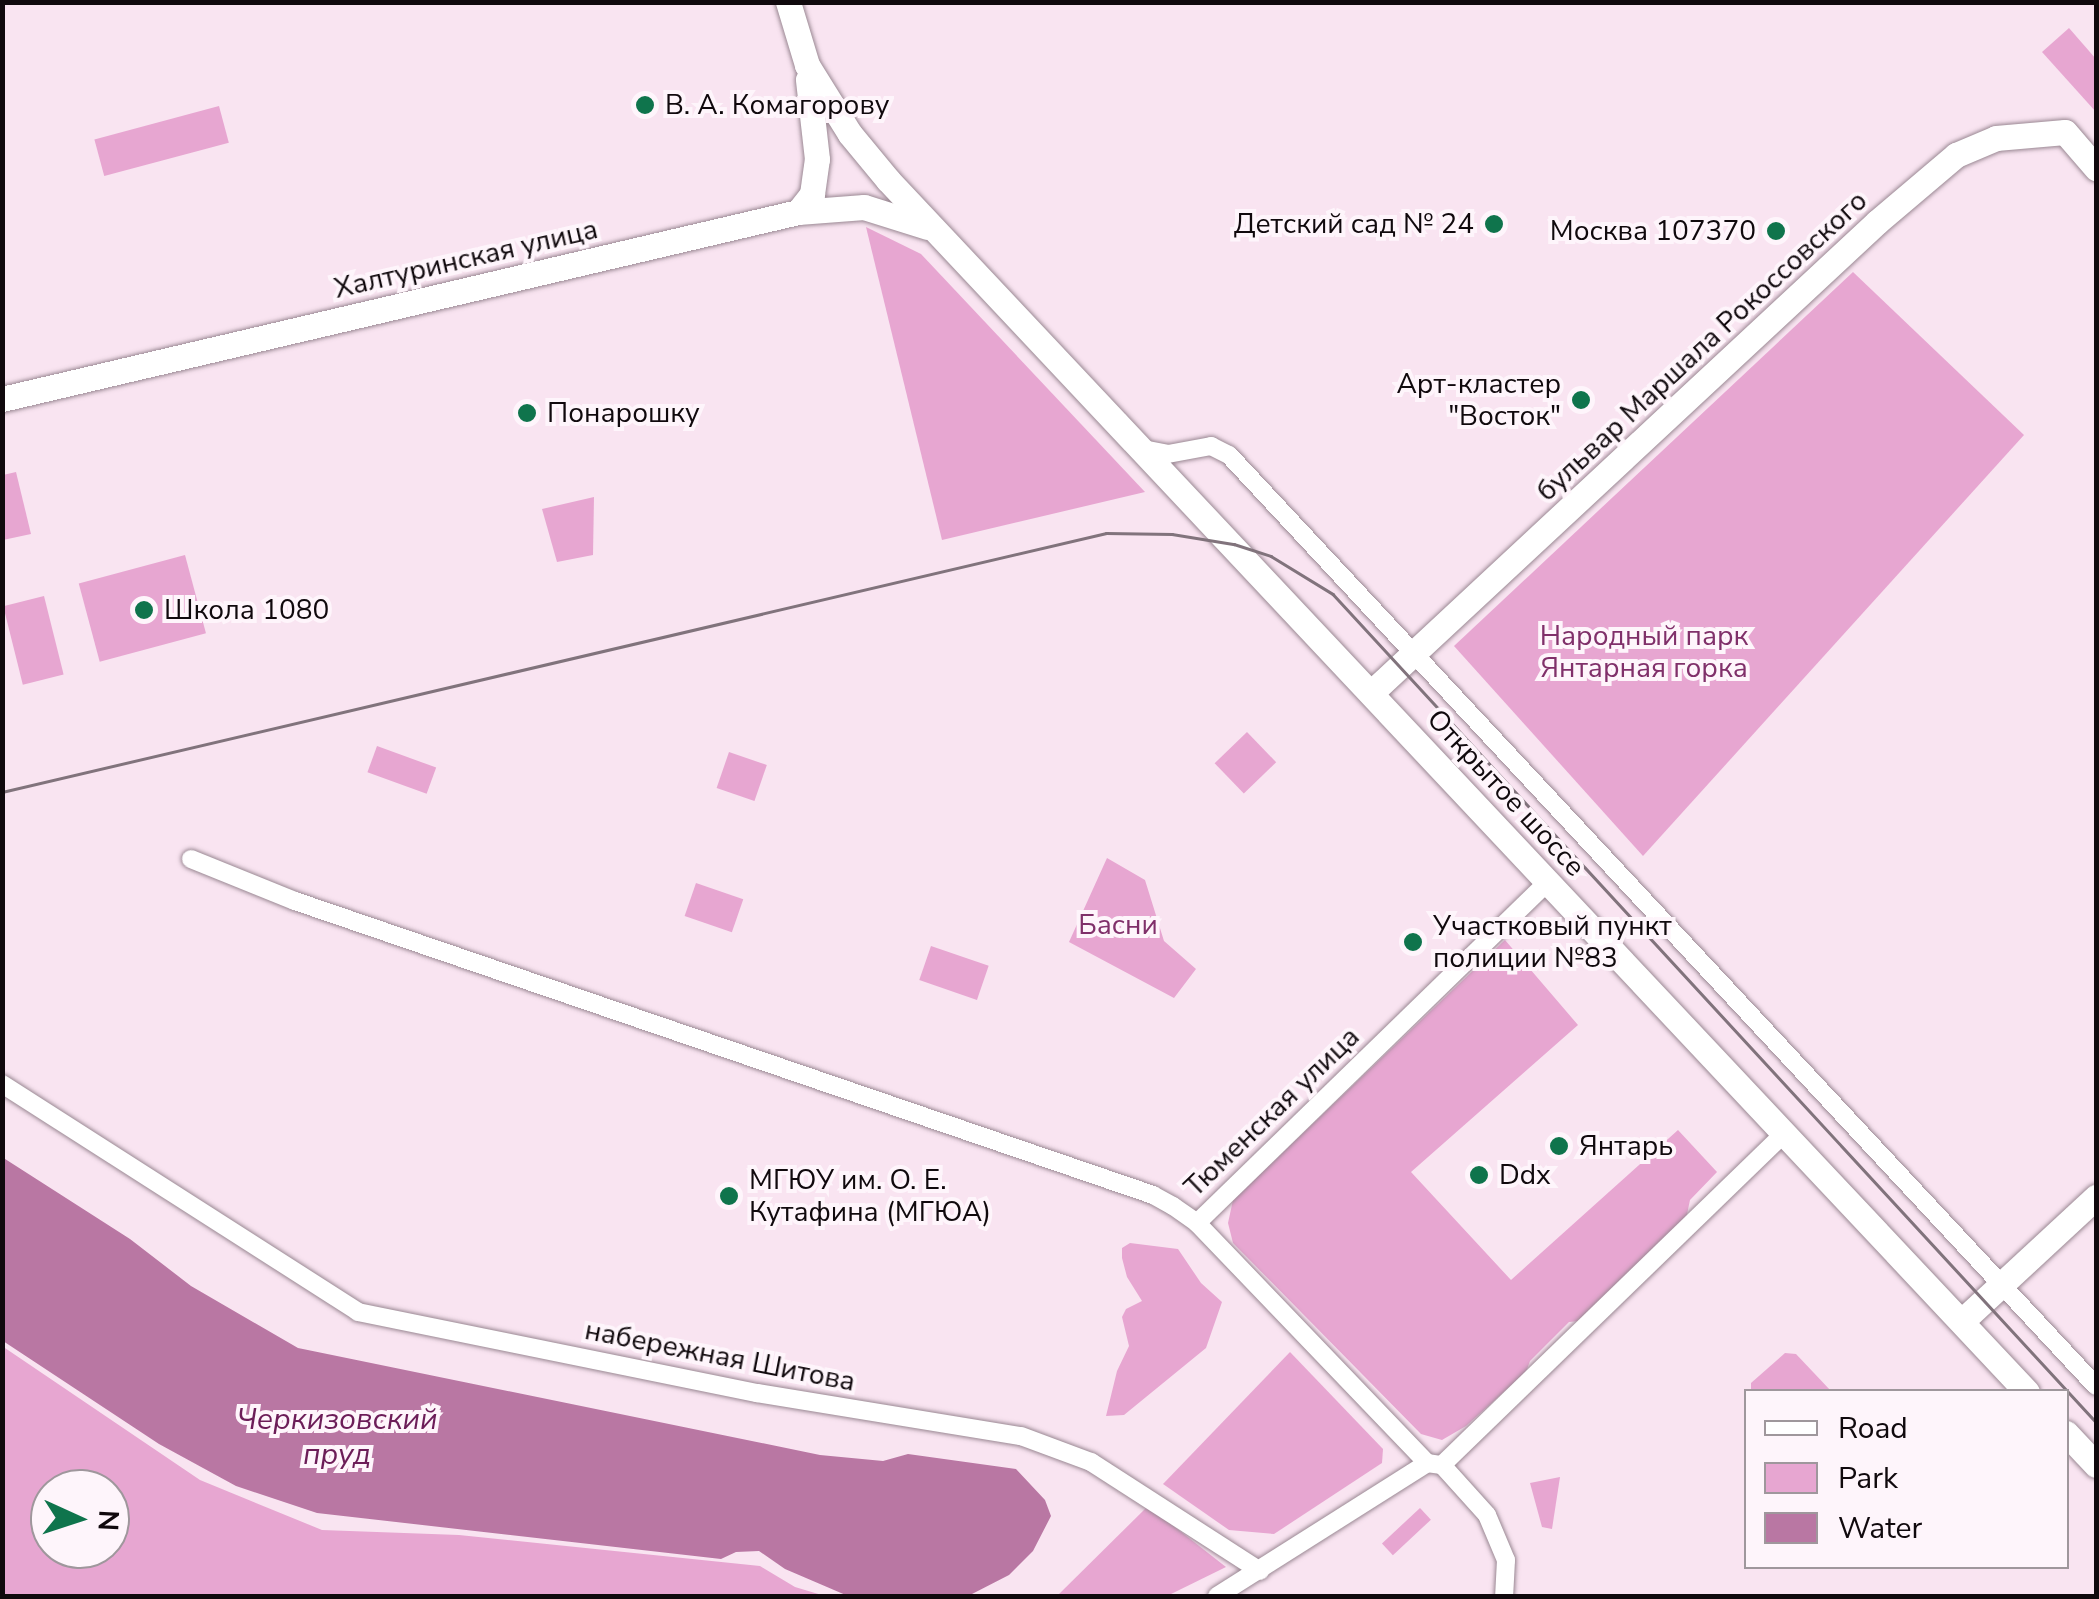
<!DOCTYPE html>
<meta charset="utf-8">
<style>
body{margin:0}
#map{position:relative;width:2099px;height:1599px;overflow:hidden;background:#f9e4f1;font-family:"Nunito Sans",sans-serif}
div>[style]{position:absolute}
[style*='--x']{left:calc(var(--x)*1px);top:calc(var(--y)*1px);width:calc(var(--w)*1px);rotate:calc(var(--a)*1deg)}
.green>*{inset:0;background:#e7a6d1;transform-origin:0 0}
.water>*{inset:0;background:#b977a3}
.roads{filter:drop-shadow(0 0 2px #9a8893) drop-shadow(0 0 2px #9a8893)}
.street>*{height:18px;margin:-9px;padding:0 9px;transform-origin:9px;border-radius:9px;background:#fff}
.secondary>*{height:25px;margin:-12.5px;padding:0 12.5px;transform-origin:12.5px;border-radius:12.5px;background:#fff}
.tram>*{height:2.5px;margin:-1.25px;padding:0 1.25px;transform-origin:1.25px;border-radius:1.25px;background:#81737c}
.dots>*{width:28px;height:28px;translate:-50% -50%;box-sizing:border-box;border:5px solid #fef5fb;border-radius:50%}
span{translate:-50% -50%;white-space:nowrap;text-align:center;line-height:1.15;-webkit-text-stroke:8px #fef5fb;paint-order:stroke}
.poi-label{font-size:28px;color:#10090d}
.left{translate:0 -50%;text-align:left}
.right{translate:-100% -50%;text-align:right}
.street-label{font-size:28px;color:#10090d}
.park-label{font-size:28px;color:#80306a}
.water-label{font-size:30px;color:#6c1d58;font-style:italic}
.frame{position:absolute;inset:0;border:5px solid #10090d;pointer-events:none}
.legend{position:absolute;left:1744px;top:1389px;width:325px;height:180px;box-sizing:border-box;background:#fef5fb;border:2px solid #9f979c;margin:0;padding:12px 18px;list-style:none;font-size:30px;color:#10090d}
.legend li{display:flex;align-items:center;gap:20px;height:50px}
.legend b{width:50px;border:2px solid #9f979c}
.north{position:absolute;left:30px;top:1469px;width:100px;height:100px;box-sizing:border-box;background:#fef5fb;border:2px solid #9f979c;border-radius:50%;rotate:93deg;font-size:28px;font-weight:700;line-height:40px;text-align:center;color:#10090d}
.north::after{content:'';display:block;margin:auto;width:35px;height:45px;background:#0f744c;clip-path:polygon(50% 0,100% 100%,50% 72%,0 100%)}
</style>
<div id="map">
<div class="green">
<i style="clip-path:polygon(2069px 28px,2096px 59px,2096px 112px,2042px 52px)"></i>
<i style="left:219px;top:106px;width:38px;height:129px;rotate:75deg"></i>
<i style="clip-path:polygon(866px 227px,921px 254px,1145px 492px,942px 540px)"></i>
<i style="clip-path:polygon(1853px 272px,2024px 435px,1643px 856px,1454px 646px)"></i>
<i style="clip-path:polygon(16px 472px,31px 534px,3px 540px,3px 475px)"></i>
<i style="clip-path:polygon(594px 497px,593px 555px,557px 562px,542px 509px)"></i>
<i style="left:185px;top:555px;width:81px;height:110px;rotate:75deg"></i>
<i style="left:44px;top:596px;width:81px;height:42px;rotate:76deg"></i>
<i style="left:1247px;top:732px;width:42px;height:45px;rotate:46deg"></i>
<i style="left:377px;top:746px;width:63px;height:28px;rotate:20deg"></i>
<i style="left:729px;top:752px;width:40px;height:38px;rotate:19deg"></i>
<i style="clip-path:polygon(1107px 858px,1145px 880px,1164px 941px,1196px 969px,1174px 998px,1069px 942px)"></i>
<i style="left:696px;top:883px;width:50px;height:35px;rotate:19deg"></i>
<i style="clip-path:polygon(1505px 940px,1578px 1025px,1411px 1172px,1511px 1280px,1678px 1130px,1717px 1172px,1690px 1200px,1686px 1219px,1579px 1321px,1569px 1322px,1530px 1361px,1526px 1372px,1466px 1426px,1442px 1440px,1421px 1434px,1233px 1243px,1228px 1223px,1233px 1200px)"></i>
<i style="left:931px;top:946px;width:61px;height:36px;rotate:19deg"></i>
<i style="clip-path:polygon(1130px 1243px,1178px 1249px,1201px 1283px,1222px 1302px,1206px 1348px,1124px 1415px,1106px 1416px,1117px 1371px,1129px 1346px,1122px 1317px,1126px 1309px,1142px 1301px,1127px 1277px,1122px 1258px,1122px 1248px)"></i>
<i style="clip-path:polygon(evenodd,2px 1346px,200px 1480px,322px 1530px,459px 1535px,760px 1566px,795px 1587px,825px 1596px,3px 1596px,2px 1346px,50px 1489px,110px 1489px,110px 1549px,50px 1549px,50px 1489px)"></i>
<i style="clip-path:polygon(1290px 1352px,1383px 1449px,1382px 1463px,1274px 1534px,1229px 1530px,1163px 1484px)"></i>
<i style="clip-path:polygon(1785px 1353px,1796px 1354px,1831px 1391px,1751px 1391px,1751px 1383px)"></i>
<i style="clip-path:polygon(1560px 1477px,1552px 1529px,1542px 1527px,1530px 1483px)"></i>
<i style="clip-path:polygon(1148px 1506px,1226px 1567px,1167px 1596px,1057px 1596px)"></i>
<i style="left:1420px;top:1508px;width:16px;height:52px;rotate:47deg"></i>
</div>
<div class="water">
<i style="clip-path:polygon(2px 1157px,130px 1239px,191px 1286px,298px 1348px,820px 1455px,883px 1461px,908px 1454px,1016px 1469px,1045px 1500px,1051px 1516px,1033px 1551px,1009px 1575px,972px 1594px,848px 1596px,785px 1569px,759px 1551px,736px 1552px,721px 1559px,317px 1513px,236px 1486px,159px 1444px,3px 1341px)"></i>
</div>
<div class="roads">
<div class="street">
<i style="--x:1143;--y:449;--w:25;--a:11"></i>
<i style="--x:1168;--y:454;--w:44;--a:-10.5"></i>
<i style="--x:1211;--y:446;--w:20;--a:27"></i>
<i style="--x:1229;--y:455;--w:1272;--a:47.04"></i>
<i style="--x:191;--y:859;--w:112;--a:22"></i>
<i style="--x:295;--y:901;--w:907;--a:18.91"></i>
<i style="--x:1153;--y:1195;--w:23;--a:29"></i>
<i style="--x:1173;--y:1206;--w:29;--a:35"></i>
<i style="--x:1197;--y:1223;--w:332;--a:46.2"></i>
<i style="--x:1427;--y:1463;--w:15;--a:8"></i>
<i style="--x:1442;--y:1465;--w:67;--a:48"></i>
<i style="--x:1487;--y:1515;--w:49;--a:67.1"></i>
<i style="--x:1506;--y:1560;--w:36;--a:93"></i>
<i style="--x:2;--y:1084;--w:423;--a:32.6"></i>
<i style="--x:358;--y:1312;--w:407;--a:11.5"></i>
<i style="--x:757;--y:1393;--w:267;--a:9.3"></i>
<i style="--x:1021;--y:1436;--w:75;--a:20.4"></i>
<i style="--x:1091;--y:1462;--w:201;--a:32.8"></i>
<i style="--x:1197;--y:1223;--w:489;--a:-44.2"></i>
<i style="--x:1442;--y:1465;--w:477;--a:-44.1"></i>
<i style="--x:1217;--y:1596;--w:249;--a:-32.3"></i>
</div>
<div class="secondary">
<i style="--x:788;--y:2;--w:66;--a:73.2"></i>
<i style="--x:807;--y:65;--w:81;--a:58.1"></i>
<i style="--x:850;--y:134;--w:60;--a:50.4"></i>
<i style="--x:888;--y:180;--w:1663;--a:46.78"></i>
<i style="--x:798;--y:212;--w:23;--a:-52"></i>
<i style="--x:812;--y:194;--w:35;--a:-82"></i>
<i style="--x:817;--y:159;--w:80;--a:-96.5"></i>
<i style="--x:2;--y:399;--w:818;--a:-13.22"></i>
<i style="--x:798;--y:212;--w:66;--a:-4.3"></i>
<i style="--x:864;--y:207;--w:66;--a:17.6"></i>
<i style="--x:1373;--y:691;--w:688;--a:-42.94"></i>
<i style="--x:1877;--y:222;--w:104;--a:-40.3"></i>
<i style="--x:1956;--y:155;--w:43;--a:-23"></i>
<i style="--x:1996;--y:138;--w:69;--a:-5"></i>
<i style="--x:2065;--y:132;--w:48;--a:49.3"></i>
<i style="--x:1962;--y:1321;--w:183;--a:-42.8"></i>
<i style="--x:2066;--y:1433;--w:44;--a:46.8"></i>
</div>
</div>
<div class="tram">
<i style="--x:2;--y:792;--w:1134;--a:-13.2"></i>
<i style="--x:1106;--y:533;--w:66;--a:0.9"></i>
<i style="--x:1172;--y:534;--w:63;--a:9.2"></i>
<i style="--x:1234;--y:544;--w:39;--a:18"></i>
<i style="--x:1271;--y:556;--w:73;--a:31.5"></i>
<i style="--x:1333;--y:594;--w:1126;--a:47.34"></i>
</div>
<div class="dots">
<i style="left:645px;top:105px;background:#0f744c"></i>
<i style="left:1494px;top:224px;background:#0f744c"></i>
<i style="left:1776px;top:231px;background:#0f744c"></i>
<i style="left:1581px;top:400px;background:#0f744c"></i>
<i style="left:527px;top:413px;background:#0f744c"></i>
<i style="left:144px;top:610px;background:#0f744c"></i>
<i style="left:1413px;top:942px;background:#0f744c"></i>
<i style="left:1559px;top:1146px;background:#0f744c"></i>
<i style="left:1479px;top:1175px;background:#0f744c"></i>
<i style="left:729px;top:1196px;background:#0f744c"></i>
</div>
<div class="poi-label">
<span class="left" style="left:665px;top:105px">В. А. Комагорову</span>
<span class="right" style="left:1474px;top:224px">Детский сад № 24</span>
<span class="right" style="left:1756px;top:231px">Москва 107370</span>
<span class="right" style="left:1561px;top:400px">Арт-кластер<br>"Восток"</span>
<span class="left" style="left:547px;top:413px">Понарошку</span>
<span class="left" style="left:164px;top:610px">Школа 1080</span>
<span class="left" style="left:1433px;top:942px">Участковый пункт<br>полиции №83</span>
<span class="left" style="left:1579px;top:1146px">Янтарь</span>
<span class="left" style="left:1499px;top:1175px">Ddx</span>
<span class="left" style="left:749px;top:1196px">МГЮУ им. О. Е.<br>Кутафина (МГЮА)</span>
</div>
<div class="street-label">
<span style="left:466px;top:259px;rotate:-13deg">Халтуринская улица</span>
<span style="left:1702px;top:346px;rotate:-43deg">бульвар Маршала Рокоссовского</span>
<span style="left:1506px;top:793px;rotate:47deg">Открытое шоссе</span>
<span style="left:1272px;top:1112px;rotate:-44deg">Тюменская улица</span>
<span style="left:720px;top:1356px;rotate:11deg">набережная Шитова</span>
</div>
<div class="park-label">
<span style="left:1644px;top:652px">Народный парк<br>Янтарная горка</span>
<span style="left:1118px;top:925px">Басни</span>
</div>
<div class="water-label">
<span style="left:337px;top:1437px">Черкизовский<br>пруд</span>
</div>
<div class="frame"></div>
<ul class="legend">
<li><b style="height:12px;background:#fff"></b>Road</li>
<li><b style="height:28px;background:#e7a6d1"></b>Park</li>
<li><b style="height:28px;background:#b977a3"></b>Water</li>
</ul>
<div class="north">N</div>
</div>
